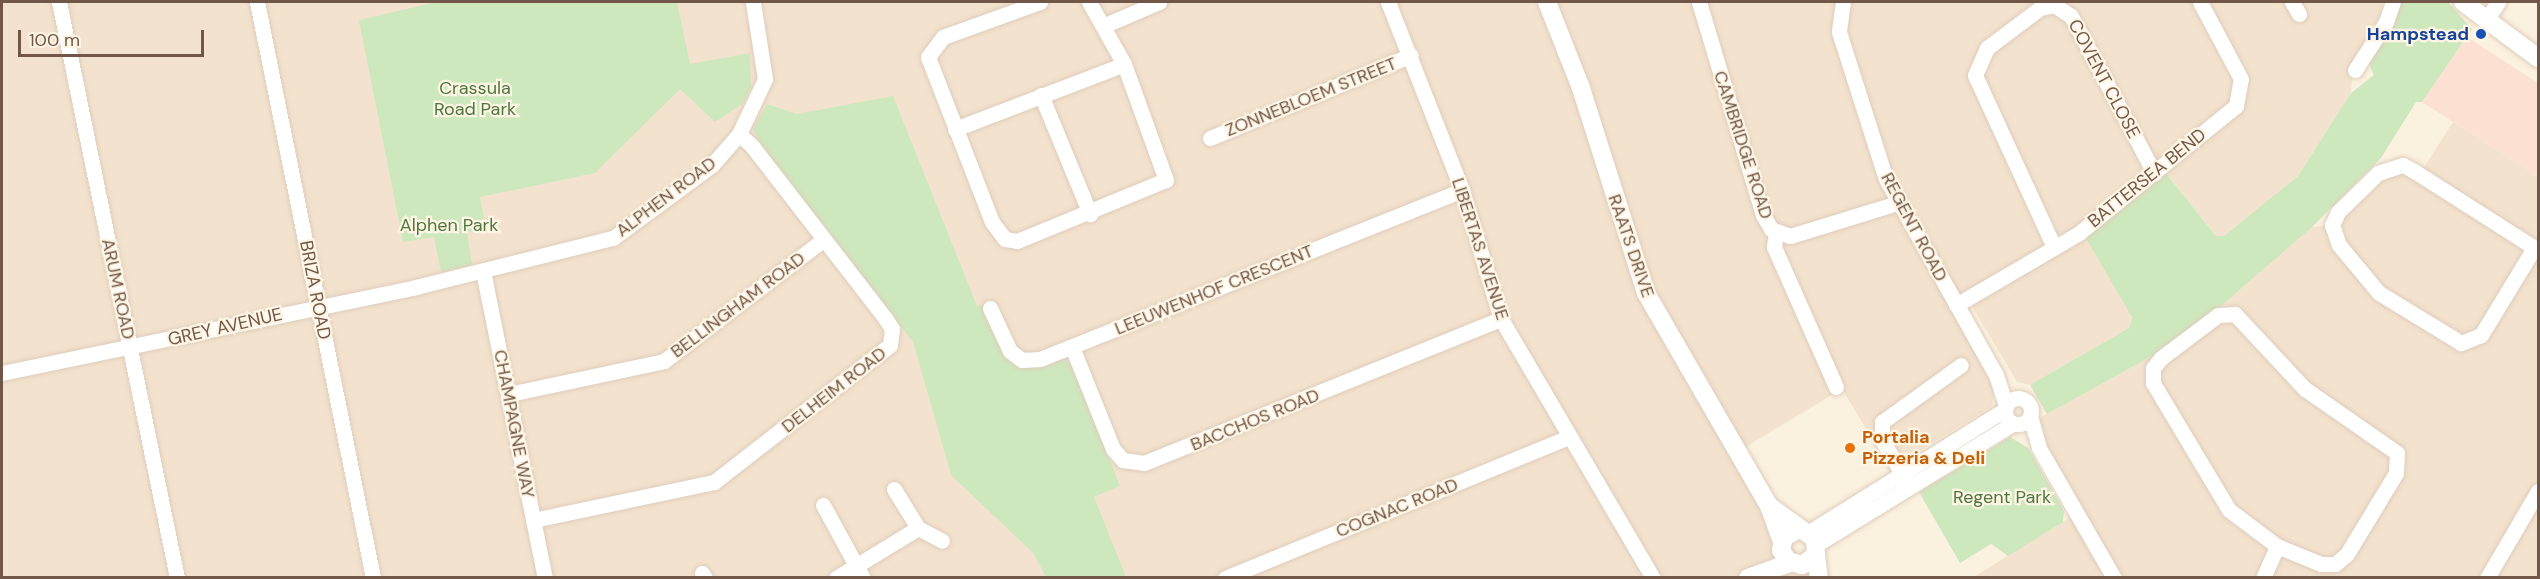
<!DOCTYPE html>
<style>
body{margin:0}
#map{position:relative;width:2540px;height:579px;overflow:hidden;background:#fbf1df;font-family:"DM Sans",sans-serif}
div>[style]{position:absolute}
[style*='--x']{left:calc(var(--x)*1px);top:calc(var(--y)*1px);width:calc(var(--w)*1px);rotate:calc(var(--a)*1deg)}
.residential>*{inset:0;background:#f3e3ce}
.commercial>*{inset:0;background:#fce0d2}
.green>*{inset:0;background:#cee8be}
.roads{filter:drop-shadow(0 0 2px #dfcdbb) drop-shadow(0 0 2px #dfcdbb)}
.minor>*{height:15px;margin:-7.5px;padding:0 7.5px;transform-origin:7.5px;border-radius:7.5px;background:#fff}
.minor>.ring{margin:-7.5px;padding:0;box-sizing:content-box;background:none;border:15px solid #fff;border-radius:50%}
.tertiary>*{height:18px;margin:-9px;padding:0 9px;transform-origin:9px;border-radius:9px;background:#fff}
.dots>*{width:16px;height:16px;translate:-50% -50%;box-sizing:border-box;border:3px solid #fff5e4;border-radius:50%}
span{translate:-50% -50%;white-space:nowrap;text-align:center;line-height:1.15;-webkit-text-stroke:4.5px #fff5e4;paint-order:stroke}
.transit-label{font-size:18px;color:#164399;font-weight:700}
.right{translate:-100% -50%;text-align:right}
.street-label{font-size:18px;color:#705748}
.park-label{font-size:18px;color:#4e7740}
.food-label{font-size:18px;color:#c56008;font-weight:700}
.left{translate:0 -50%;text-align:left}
.frame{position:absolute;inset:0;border:3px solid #705748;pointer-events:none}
.scale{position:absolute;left:18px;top:30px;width:186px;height:27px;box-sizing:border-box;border:3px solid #705748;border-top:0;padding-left:8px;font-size:18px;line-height:21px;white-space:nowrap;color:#705748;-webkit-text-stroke:4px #fff5e4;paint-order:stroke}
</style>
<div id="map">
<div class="residential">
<i style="clip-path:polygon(2px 2px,2382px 2px,2381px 14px,2353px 68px,2351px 93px,2298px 176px,2224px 236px,2216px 236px,2164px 171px,2129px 328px,2030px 385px,2017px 382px,1968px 299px,1957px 305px,1995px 393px,1991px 407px,1911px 456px,1898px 455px,1878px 448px,1842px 389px,1737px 452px,1812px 578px,2px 577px)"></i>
<i style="clip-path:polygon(2453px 122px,2538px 176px,2538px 577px,1972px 578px,2077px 513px,2032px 422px,2161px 351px,2312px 227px,2332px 225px,2378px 173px,2421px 172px)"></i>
</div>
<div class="commercial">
<i style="clip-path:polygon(2467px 37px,2538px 83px,2538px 176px,2422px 102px)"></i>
</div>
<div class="green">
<i style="clip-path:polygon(437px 2px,677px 2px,690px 64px,750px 53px,751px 88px,742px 104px,715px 122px,680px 89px,595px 173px,480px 197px,486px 228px,467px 232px,472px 265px,441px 272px,434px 237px,403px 242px,359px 20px)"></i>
<i style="clip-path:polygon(2397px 2px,2448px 2px,2472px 29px,2422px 102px,2416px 102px,2381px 158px,2312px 227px,2215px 311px,2161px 351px,2047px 414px,2030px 385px,2129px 328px,2132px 317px,2084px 235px,2164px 171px,2216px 236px,2224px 236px,2298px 176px,2351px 93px,2374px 75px,2368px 61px)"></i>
<i style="clip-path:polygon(893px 96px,977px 306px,983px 304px,1002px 350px,1064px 359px,1074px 368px,1120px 486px,1094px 497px,1126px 577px,1046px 577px,1033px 553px,951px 475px,913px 342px,761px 147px,753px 129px,767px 104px,797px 114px)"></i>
<i style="clip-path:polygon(2010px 437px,2028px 448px,2064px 511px,2063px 522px,2008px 556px,1991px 544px,1960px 563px,1919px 492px)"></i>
</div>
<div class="roads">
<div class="minor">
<i style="--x:59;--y:2;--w:588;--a:78.42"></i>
<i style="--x:257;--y:2;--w:588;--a:78.61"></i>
<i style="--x:1040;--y:2;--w:103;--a:160.2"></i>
<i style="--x:943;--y:37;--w:25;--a:127"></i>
<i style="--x:928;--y:57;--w:177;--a:68.8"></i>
<i style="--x:992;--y:222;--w:21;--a:53"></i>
<i style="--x:1005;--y:239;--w:12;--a:9"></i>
<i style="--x:1017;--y:241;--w:161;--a:-22.3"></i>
<i style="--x:1166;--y:180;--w:123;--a:-109.9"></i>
<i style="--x:1124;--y:64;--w:71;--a:-119.4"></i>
<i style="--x:1388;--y:2;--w:202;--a:68.5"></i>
<i style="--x:1462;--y:190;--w:135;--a:73.2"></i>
<i style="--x:1501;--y:319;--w:300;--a:59.6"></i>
<i style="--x:1699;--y:2;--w:222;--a:73.3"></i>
<i style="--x:1763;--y:215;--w:16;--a:60"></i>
<i style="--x:1771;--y:229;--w:20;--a:20"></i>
<i style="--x:1790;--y:236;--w:112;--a:-17.1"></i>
<i style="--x:1843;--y:2;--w:30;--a:98"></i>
<i style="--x:1839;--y:32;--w:154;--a:72.3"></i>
<i style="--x:1886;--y:179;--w:225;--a:60.7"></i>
<i style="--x:1996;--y:375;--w:33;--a:72"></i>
<i style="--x:2292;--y:2;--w:14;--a:60"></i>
<i style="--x:2486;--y:20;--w:22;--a:-56"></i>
<i style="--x:1105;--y:25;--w:59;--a:-23.1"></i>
<i style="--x:2355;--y:70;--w:57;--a:-57.1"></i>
<i style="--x:2386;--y:22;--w:21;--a:-71"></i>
<i style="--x:1041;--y:95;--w:129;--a:67.6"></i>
<i style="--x:955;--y:129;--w:181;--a:-21"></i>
<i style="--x:1210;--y:138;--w:217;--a:-22.4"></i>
<i style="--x:1776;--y:232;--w:15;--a:98"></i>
<i style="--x:1774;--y:247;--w:153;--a:66.1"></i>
<i style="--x:2054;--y:247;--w:189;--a:-114.7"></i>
<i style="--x:1975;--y:75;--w:30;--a:-66"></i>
<i style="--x:1987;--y:48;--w:66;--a:-37"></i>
<i style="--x:2040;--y:8;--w:14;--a:-12"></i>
<i style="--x:2054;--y:5;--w:20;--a:33"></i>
<i style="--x:2071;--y:16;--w:178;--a:62.1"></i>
<i style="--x:2534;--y:248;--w:102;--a:121.3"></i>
<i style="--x:2481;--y:335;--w:22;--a:158"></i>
<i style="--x:2461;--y:343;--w:96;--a:-148.6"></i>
<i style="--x:2379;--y:293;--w:62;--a:-129.8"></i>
<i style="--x:2339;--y:245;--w:21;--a:-109"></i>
<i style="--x:2332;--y:225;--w:14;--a:-65"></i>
<i style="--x:2338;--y:212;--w:56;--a:-44.3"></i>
<i style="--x:2378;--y:173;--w:26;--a:-18"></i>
<i style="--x:2403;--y:165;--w:13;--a:29"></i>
<i style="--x:2414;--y:171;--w:147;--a:32.5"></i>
<i style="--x:483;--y:271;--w:313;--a:78.6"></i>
<i style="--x:1956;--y:305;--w:143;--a:-30.3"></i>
<i style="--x:2079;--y:233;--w:202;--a:-39"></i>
<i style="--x:2236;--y:106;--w:27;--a:-80"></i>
<i style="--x:2241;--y:79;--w:87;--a:-118"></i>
<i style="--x:990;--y:308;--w:47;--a:65.1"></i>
<i style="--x:1010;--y:351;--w:15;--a:37"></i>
<i style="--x:1022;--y:360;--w:18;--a:-3"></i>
<i style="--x:1040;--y:359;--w:455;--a:-21.8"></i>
<i style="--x:2235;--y:314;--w:103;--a:47"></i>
<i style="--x:2305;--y:389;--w:112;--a:34.8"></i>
<i style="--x:2397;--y:453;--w:20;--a:93"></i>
<i style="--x:2396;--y:473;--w:95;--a:121.2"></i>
<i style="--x:2347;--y:554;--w:16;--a:140"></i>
<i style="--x:2335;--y:564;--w:14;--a:180"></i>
<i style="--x:2321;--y:564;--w:48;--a:-157.8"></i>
<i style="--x:2277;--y:546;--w:60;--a:-143.1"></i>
<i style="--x:2229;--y:510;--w:148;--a:-120.9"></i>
<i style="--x:2153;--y:383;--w:15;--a:-90"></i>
<i style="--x:2153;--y:368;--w:13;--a:-51"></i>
<i style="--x:2161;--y:358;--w:71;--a:-37"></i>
<i style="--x:2218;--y:315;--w:17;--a:-3"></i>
<i style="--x:1072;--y:347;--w:110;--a:68.1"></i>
<i style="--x:1113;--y:449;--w:15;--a:48"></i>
<i style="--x:1123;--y:460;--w:21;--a:8"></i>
<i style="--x:1144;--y:463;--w:385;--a:-22"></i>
<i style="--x:2;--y:373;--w:423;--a:-11.7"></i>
<i style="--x:416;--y:287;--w:203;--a:-14"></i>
<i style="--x:613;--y:238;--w:123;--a:-36.4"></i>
<i style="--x:712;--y:165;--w:41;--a:-48.9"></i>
<i style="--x:739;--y:134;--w:61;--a:-64.7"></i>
<i style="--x:765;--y:79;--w:78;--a:-98.9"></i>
<i style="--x:509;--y:394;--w:158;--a:-12"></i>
<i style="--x:664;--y:361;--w:201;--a:-37.3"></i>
<i class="ring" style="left:2005px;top:398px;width:11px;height:11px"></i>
<i style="--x:2030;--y:416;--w:33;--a:74"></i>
<i style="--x:2039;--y:448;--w:150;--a:60"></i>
<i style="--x:1907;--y:482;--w:49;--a:-120.8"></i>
<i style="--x:1882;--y:440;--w:18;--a:-90"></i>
<i style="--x:1882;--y:422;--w:97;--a:-35.8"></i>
<i style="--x:894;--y:489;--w:46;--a:58.4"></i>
<i style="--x:823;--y:505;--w:83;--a:61.3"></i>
<i style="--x:533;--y:520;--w:185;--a:-11.9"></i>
<i style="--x:714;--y:482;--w:223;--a:-37.9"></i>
<i style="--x:890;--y:345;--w:16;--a:-83"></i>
<i style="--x:892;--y:329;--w:13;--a:-122"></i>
<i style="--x:885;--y:318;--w:216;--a:-127.7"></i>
<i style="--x:753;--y:147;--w:19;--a:-137"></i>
<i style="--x:1809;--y:532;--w:230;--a:-32"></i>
<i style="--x:1817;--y:544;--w:229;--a:-31.6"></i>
<i style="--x:702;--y:573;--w:6;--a:59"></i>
<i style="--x:836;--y:578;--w:96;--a:-31.4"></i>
<i style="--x:918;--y:528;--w:27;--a:28"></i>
<i style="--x:1225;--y:578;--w:371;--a:-22.3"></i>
<i style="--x:2263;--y:578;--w:35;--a:-66"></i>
<i style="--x:2487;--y:578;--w:101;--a:-59.6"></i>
</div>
<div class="tertiary">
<i style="--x:1547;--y:2;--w:92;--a:68.4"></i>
<i style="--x:1581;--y:88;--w:215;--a:72.4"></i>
<i style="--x:1646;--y:293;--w:246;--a:60"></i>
<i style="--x:1769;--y:506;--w:38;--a:70"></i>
<i style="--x:2463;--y:2;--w:94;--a:36.7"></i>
<i style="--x:1769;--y:506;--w:57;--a:35.7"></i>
<i style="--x:1815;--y:539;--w:16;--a:86"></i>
<i style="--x:1816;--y:555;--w:17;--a:144"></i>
<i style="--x:1802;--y:565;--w:15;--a:-164"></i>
<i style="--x:1788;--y:561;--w:13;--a:-122"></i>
<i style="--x:1781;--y:550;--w:13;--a:-77"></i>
<i style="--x:1784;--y:537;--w:17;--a:-28"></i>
<i style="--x:1816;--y:555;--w:23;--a:83"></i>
<i style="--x:1748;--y:578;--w:45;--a:-19.7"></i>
</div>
</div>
<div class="dots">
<i style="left:2481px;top:34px;background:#1a4fb4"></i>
<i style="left:1850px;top:448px;background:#e8710a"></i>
</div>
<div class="transit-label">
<span class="right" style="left:2469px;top:34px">Hampstead</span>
</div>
<div class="street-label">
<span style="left:2104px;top:79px;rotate:62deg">COVENT CLOSE</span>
<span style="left:1311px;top:97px;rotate:-22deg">ZONNEBLOEM STREET</span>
<span style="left:1743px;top:145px;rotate:72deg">CAMBRIDGE ROAD</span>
<span style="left:2147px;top:178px;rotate:-39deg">BATTERSEA BEND</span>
<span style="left:666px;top:197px;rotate:-37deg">ALPHEN ROAD</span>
<span style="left:1914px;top:227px;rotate:62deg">REGENT ROAD</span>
<span style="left:1631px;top:246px;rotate:71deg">RAATS DRIVE</span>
<span style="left:1480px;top:249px;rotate:72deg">LIBERTAS AVENUE</span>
<span style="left:118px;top:289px;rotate:78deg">ARUM ROAD</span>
<span style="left:315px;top:290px;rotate:79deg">BRIZA ROAD</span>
<span style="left:1214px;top:290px;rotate:-22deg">LEEUWENHOF CRESCENT</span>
<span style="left:738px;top:305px;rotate:-37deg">BELLINGHAM ROAD</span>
<span style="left:225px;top:327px;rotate:-13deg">GREY AVENUE</span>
<span style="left:834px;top:390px;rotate:-38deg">DELHEIM ROAD</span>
<span style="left:1255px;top:420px;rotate:-22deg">BACCHOS ROAD</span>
<span style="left:514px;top:424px;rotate:79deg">CHAMPAGNE WAY</span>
<span style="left:1397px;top:508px;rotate:-22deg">COGNAC ROAD</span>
</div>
<div class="park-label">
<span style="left:475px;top:99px">Crassula<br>Road Park</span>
<span style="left:449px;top:225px">Alphen Park</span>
<span style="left:2002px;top:497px">Regent Park</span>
</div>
<div class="food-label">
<span class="left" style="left:1862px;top:448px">Portalia<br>Pizzeria &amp; Deli</span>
</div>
<div class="frame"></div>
<div class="scale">100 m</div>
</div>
